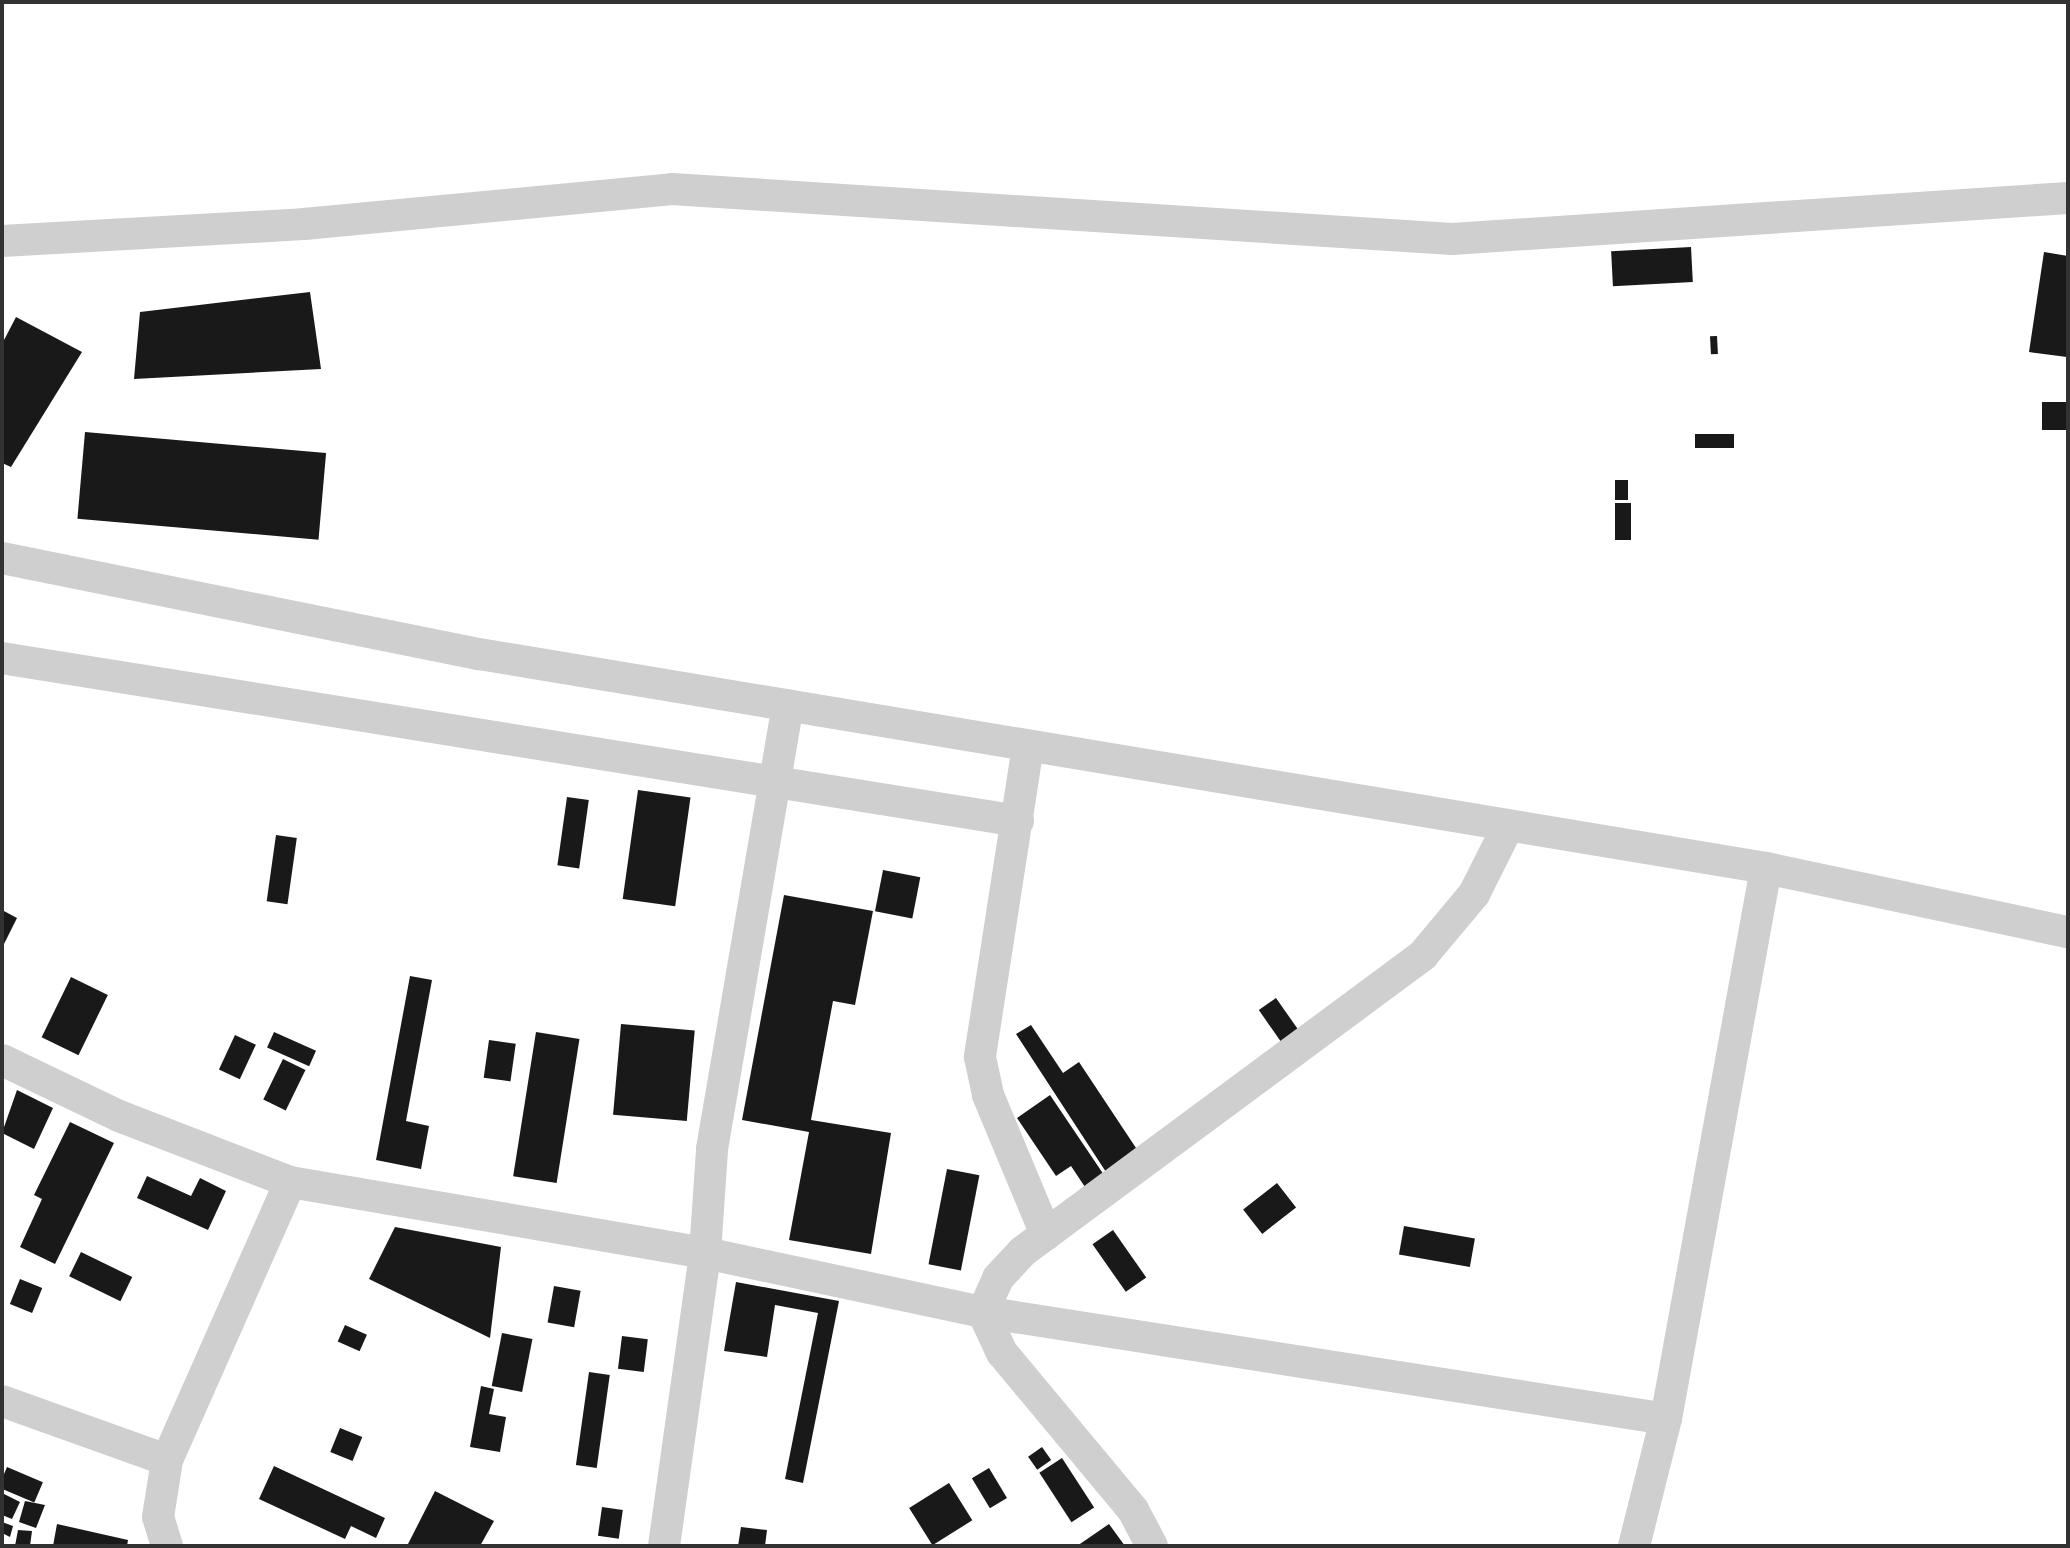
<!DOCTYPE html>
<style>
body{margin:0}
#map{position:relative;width:2070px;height:1548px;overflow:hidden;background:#fff;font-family:"Golos Text",sans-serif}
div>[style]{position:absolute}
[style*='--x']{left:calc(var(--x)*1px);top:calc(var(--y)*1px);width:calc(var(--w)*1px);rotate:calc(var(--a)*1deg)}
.building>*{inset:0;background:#191919;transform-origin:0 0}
.minor>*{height:32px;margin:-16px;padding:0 16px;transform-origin:16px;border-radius:16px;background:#cfcfcf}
span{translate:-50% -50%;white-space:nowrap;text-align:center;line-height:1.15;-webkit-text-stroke:7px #fff;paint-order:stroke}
.frame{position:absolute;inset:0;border:4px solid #323232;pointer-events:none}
</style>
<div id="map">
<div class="building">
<i style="left:1691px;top:247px;width:35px;height:80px;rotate:87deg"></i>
<i style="clip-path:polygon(2044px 252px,2068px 256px,2067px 357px,2029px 352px)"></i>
<i style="clip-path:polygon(310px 292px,321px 369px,134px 379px,140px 312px)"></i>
<i style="clip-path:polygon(16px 317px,82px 352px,11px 467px,2px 463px,2px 344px)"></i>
<i style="left:1717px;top:336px;width:18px;height:7px;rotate:87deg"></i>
<i style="left:2042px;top:402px;width:26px;height:28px"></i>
<i style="left:85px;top:432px;width:242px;height:87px;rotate:5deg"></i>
<i style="left:1734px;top:434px;width:14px;height:39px;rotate:90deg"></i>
<i style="left:1615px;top:480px;width:13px;height:20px"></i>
<i style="left:1615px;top:503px;width:16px;height:37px"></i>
<i style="left:638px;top:790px;width:53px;height:110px;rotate:8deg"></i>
<i style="left:567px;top:797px;width:22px;height:69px;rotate:8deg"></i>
<i style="left:276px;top:835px;width:21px;height:67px;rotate:8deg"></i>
<i style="left:883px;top:870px;width:38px;height:42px;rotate:11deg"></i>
<i style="clip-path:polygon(784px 895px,873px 911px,855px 1005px,833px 1001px,811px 1120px,891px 1133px,871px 1254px,789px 1240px,809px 1132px,742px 1120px)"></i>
<i style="clip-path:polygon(2px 910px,17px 918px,2px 948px)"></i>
<i style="clip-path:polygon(410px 976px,432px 980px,406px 1121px,429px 1126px,421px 1169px,376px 1160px)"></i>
<i style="left:71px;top:977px;width:41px;height:67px;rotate:26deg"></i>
<i style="left:1276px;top:998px;width:45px;height:21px;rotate:55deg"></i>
<i style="left:621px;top:1024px;width:74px;height:91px;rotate:5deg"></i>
<i style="clip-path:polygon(1031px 1025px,1063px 1073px,1079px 1062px,1138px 1151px,1106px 1172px,1016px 1034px)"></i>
<i style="left:274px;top:1032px;width:46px;height:17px;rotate:24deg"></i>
<i style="left:536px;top:1032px;width:44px;height:146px;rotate:9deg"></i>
<i style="left:235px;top:1035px;width:23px;height:38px;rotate:25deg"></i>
<i style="left:489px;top:1040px;width:27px;height:38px;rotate:8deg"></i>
<i style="left:283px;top:1059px;width:25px;height:45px;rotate:26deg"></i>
<i style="clip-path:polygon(17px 1090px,53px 1108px,34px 1149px,2px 1133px)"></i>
<i style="clip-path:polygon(1050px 1095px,1104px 1175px,1085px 1187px,1071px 1166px,1056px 1176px,1017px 1118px)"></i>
<i style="clip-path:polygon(70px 1122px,114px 1143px,55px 1264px,20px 1247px,42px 1199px,34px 1195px)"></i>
<i style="left:947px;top:1169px;width:33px;height:97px;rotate:11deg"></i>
<i style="clip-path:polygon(147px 1176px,191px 1196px,200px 1178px,226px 1191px,208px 1230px,137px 1198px)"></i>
<i style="left:1277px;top:1183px;width:31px;height:43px;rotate:52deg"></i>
<i style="left:1404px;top:1226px;width:72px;height:29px;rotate:10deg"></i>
<i style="clip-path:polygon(395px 1227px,501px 1247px,490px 1338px,369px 1279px)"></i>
<i style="left:1113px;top:1230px;width:58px;height:25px;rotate:55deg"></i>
<i style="left:81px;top:1252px;width:57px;height:27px;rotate:26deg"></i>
<i style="left:20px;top:1279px;width:24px;height:27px;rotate:22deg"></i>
<i style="clip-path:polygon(736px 1282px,839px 1301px,803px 1483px,785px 1479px,818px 1313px,775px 1305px,767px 1357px,724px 1351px)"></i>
<i style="left:554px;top:1286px;width:27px;height:37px;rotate:10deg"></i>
<i style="left:345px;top:1325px;width:24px;height:18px;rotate:24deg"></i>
<i style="left:502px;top:1333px;width:31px;height:54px;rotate:11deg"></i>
<i style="left:622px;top:1336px;width:26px;height:33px;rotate:7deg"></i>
<i style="left:589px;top:1372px;width:21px;height:94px;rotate:8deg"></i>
<i style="clip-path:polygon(481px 1386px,494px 1389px,489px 1414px,506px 1417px,500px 1452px,470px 1447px)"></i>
<i style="left:340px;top:1428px;width:24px;height:26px;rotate:22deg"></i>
<i style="left:1042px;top:1447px;width:16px;height:17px;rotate:55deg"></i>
<i style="left:1062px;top:1458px;width:59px;height:27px;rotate:57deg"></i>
<i style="clip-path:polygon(274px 1466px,385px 1518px,376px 1538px,351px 1526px,345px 1539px,259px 1499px)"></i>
<i style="left:7px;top:1467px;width:39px;height:22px;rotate:23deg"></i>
<i style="left:989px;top:1468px;width:35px;height:20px;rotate:59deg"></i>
<i style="left:949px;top:1483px;width:44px;height:47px;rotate:58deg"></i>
<i style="clip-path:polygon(435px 1491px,494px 1521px,480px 1546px,407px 1546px)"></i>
<i style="clip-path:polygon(2px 1493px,20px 1502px,12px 1519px,2px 1515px)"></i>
<i style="clip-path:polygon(25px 1501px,45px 1505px,36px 1528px,19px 1522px)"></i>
<i style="left:602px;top:1507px;width:21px;height:29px;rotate:8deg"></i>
<i style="clip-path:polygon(2px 1522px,13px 1526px,10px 1537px,2px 1533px)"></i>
<i style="clip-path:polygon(57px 1524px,128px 1540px,127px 1546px,53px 1546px)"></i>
<i style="clip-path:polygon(1109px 1524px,1125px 1546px,1077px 1546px)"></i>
<i style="clip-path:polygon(741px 1527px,767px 1530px,765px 1546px,738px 1546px)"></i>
<i style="clip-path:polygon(18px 1530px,32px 1531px,30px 1546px,15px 1546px)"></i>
</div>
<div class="minor">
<i style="--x:2;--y:241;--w:302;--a:-3.2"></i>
<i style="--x:304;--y:224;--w:370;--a:-5.4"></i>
<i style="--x:672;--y:189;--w:782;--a:3.67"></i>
<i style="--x:1452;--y:239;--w:617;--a:-3.81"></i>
<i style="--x:2;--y:558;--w:487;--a:11.4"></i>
<i style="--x:479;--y:654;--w:1305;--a:9.44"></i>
<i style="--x:1766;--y:868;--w:309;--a:12"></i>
<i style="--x:2;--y:658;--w:1029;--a:9.11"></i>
<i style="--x:1028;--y:746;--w:315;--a:98.8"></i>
<i style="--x:980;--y:1057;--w:39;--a:78"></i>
<i style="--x:988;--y:1095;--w:151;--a:67.4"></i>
<i style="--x:2;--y:1060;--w:130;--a:25.6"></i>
<i style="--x:119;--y:1116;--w:183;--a:21.1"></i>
<i style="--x:290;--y:1182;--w:421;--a:9.7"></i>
<i style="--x:705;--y:1253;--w:284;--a:12"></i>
<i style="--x:983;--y:1312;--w:691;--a:8.9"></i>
<i style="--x:2;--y:1401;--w:175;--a:19.7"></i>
<i style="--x:167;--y:1546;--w:30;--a:-107"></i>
<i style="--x:158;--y:1517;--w:58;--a:-81"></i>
<i style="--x:167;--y:1460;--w:304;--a:-66.1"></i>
<i style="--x:664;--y:1546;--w:296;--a:-82"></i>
<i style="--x:705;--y:1253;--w:104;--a:-86.1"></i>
<i style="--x:712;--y:1149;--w:450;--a:-80.3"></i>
<i style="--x:1152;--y:1546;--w:41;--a:-117.8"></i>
<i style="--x:1133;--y:1510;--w:204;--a:-129.8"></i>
<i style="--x:1002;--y:1353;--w:45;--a:-114.9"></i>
<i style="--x:983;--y:1312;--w:37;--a:-66"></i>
<i style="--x:998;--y:1278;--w:35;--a:-47"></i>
<i style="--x:1022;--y:1252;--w:499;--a:-36.5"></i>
<i style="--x:1423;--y:955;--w:80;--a:-50.1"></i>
<i style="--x:1474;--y:894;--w:76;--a:-63.4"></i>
<i style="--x:1634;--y:1546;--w:131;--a:-75.9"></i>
<i style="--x:1666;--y:1419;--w:560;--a:-79.71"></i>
</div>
<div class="frame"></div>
</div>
